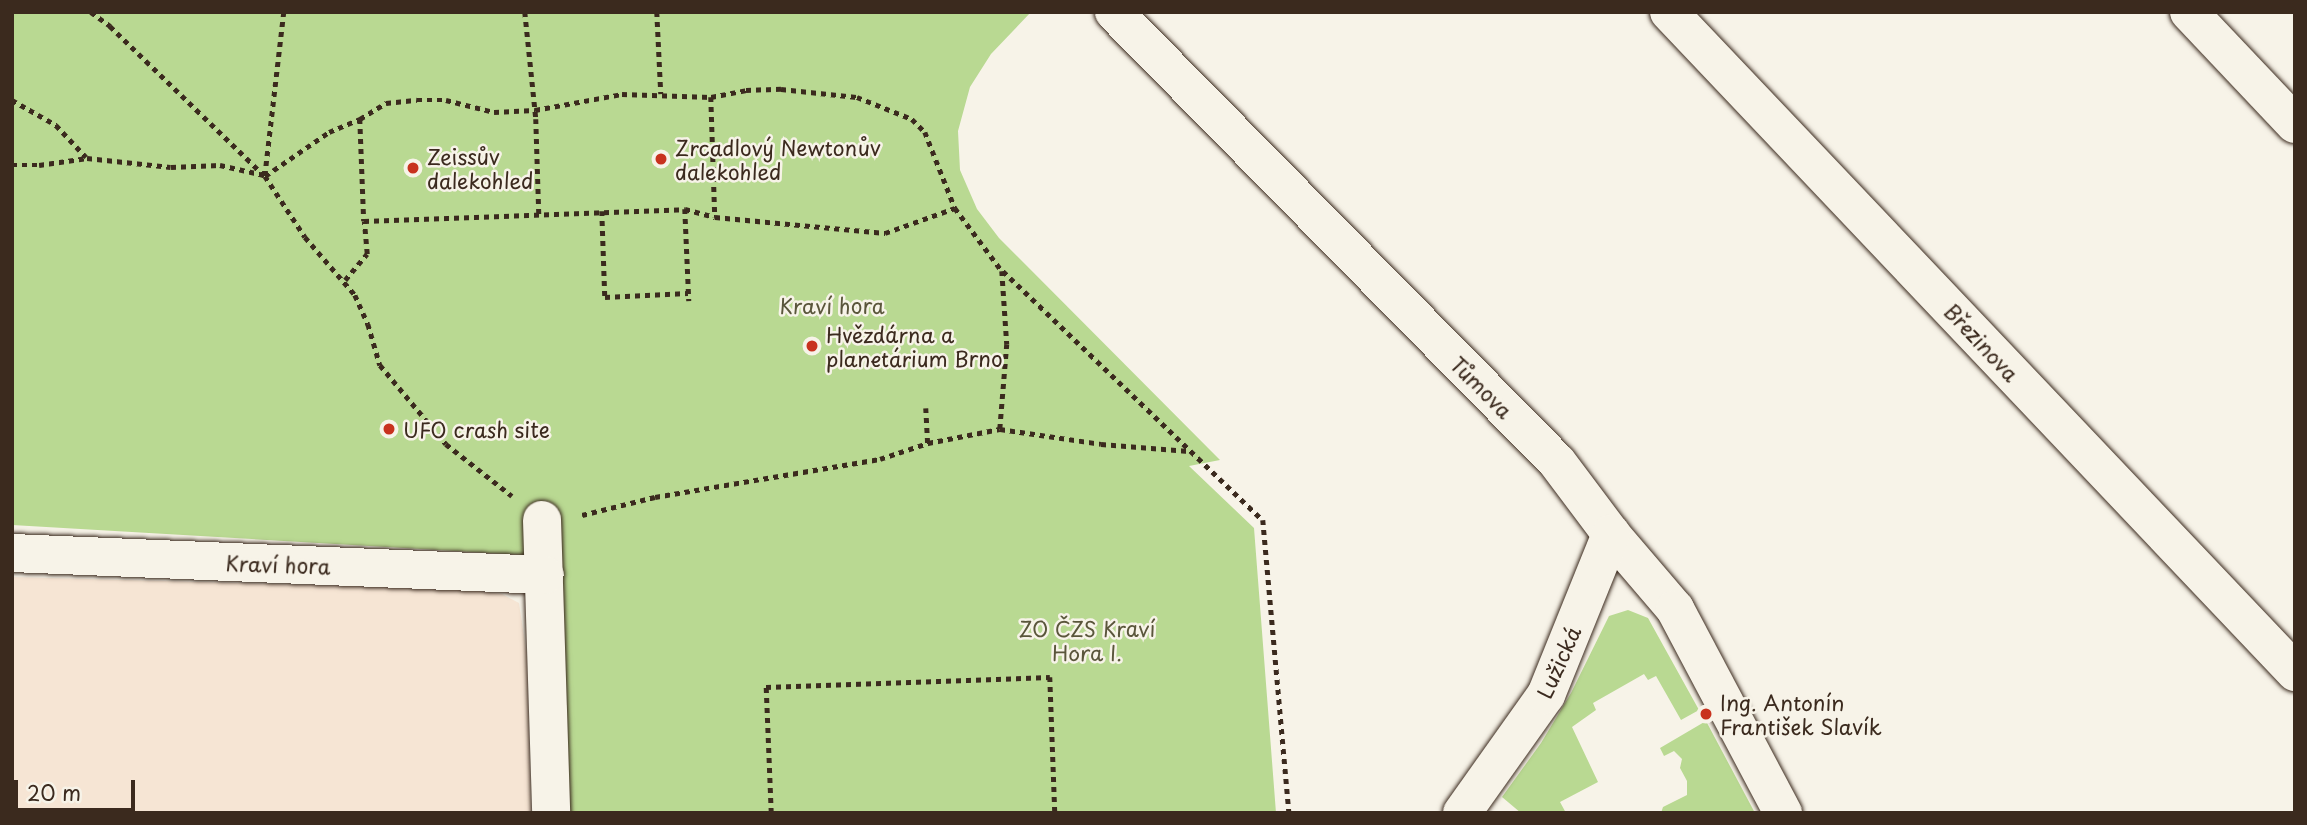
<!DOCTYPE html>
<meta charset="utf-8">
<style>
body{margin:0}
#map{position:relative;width:2307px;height:825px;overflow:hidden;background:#f7f3e8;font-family:"Playpen Sans",sans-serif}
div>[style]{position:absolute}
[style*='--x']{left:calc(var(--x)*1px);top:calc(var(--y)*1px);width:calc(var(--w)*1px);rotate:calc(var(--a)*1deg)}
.built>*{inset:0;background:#f6e5d4}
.green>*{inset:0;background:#b9d992}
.path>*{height:4.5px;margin-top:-2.25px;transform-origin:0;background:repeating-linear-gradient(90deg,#3b2a1e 0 5px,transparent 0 10px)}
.roads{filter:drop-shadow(0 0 2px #3b2a1e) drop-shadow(0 0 2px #3b2a1e)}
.minor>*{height:38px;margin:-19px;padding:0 19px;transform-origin:19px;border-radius:19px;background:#f7f3e8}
.dots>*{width:19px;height:19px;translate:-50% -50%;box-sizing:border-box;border:4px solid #f7f3e8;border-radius:50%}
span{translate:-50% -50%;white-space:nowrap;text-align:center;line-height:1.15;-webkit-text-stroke:5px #f7f3e8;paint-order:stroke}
.poi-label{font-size:21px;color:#3b2a1e}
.left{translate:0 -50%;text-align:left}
.park-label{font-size:21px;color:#5a563b}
.street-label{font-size:21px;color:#3b2a1e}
.frame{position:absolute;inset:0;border:14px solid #3b2a1e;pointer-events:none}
.scale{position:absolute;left:14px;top:780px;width:121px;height:32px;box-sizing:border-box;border:4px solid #3b2a1e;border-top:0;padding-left:9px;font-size:21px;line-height:24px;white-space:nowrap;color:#3b2a1e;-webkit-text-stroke:5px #f7f3e8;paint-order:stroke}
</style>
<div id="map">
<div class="built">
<i style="clip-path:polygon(12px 577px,463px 589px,502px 594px,519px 603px,527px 657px,531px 813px,12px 813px)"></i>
</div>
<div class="green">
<i style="clip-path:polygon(12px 12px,1031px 12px,991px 54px,970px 87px,958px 131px,960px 170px,977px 209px,999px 238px,1220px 460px,1189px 466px,1254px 528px,1276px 813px,564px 813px,557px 557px,12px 525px)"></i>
<i style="clip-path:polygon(1628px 610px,1648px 618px,1699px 710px,1681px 720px,1656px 676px,1648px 680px,1644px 674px,1593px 703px,1596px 710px,1572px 727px,1598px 782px,1560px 802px,1566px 813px,1521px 813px,1502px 797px,1541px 743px,1571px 693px,1609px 616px)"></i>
<i style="clip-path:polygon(1706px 721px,1755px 813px,1661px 813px,1663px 807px,1687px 795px,1687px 781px,1680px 768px,1682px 759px,1674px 751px,1664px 756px,1660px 748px)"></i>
</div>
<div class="path">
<i style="--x:91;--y:12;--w:24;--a:36"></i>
<i style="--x:110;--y:26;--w:216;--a:44.1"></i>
<i style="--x:265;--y:176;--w:78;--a:-34.5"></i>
<i style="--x:329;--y:132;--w:34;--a:-23"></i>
<i style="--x:360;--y:119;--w:31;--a:-32"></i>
<i style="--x:386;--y:103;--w:31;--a:-6"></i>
<i style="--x:417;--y:100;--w:29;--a:0"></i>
<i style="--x:446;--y:100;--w:49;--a:14"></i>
<i style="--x:494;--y:112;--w:41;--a:-2.8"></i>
<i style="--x:535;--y:110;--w:88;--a:-10.4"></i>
<i style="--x:622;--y:94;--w:89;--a:1.9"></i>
<i style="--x:711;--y:97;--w:36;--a:-11"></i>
<i style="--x:746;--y:90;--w:35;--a:-2"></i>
<i style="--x:781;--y:89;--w:76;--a:6"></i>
<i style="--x:857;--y:97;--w:59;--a:21.8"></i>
<i style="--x:912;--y:119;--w:18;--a:45"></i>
<i style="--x:925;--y:132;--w:82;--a:68.5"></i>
<i style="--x:955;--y:208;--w:79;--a:53.3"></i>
<i style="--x:1002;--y:271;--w:73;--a:86.1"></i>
<i style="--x:1007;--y:344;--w:85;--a:94.7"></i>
<i style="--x:284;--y:12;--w:165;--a:96.6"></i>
<i style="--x:265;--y:176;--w:73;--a:56.7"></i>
<i style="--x:305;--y:237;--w:77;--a:49.2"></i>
<i style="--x:355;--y:295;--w:32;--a:66"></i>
<i style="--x:368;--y:324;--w:43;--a:73.7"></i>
<i style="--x:380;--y:365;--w:103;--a:50.1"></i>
<i style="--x:446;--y:444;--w:84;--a:38.2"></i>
<i style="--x:525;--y:12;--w:108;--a:84.1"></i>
<i style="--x:536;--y:119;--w:95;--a:88.2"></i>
<i style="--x:657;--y:12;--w:82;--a:87.2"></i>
<i style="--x:711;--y:97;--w:120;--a:88.1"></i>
<i style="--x:12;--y:100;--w:51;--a:29.6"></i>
<i style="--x:56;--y:125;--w:44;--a:46.8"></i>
<i style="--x:360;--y:119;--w:102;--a:87.8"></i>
<i style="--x:12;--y:165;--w:27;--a:0"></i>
<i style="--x:39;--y:165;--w:49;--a:-8.3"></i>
<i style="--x:87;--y:158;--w:84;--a:6.1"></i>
<i style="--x:171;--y:167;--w:49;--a:-2.3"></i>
<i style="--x:220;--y:165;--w:45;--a:12.8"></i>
<i style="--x:685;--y:209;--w:92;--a:87.5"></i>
<i style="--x:602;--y:211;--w:86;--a:88"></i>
<i style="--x:605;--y:297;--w:83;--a:-2.8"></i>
<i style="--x:1003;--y:271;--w:360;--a:43.8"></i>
<i style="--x:1263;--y:520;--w:294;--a:84.9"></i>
<i style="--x:345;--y:280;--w:34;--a:-50"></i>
<i style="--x:367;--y:254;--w:33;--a:-95"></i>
<i style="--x:364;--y:221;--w:321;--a:-2.1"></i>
<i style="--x:685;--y:209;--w:31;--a:15"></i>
<i style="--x:715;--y:217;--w:171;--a:5.4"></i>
<i style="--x:885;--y:233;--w:74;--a:-19.7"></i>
<i style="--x:926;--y:408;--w:35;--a:87"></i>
<i style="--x:582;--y:515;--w:75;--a:-13.9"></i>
<i style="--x:655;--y:497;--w:228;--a:-9.6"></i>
<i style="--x:880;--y:459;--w:51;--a:-18.4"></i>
<i style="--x:928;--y:443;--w:73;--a:-11"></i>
<i style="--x:1000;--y:429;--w:102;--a:8.4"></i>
<i style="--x:1101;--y:444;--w:88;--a:4.5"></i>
<i style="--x:771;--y:813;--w:126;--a:-92.3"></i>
<i style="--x:766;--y:687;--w:284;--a:-2"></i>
<i style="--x:1050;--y:677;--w:136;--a:87.9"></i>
</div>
<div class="roads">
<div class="minor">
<i style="--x:1114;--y:12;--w:631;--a:45.45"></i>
<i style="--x:1557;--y:462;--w:90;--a:53.1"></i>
<i style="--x:1611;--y:534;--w:99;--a:49.5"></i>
<i style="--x:1675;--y:609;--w:231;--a:62.1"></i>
<i style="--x:1669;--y:12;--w:910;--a:46.51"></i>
<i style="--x:2189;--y:12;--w:154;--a:46.6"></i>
<i style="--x:542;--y:520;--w:293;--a:88.2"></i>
<i style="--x:12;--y:553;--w:533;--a:2.36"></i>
<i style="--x:1462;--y:813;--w:145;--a:-54.6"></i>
<i style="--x:1546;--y:695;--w:174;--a:-68"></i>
</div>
</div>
<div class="dots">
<i style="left:661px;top:159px;background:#c8321e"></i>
<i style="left:413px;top:168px;background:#c8321e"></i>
<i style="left:812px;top:346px;background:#c8321e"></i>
<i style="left:389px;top:429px;background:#c8321e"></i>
<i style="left:1706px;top:714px;background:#c8321e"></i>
</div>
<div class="poi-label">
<span class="left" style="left:675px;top:159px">Zrcadlový Newtonův<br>dalekohled</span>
<span class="left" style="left:427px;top:168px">Zeissův<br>dalekohled</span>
<span class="left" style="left:826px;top:346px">Hvězdárna a<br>planetárium Brno</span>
<span class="left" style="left:403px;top:429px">UFO crash site</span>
<span class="left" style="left:1720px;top:714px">Ing. Antonín<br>František Slavík</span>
</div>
<div class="park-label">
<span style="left:832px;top:305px">Kraví hora</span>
<span style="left:1087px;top:640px">ZO ČZS Kraví<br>Hora I.</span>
</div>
<div class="street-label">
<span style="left:1982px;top:342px;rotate:47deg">Březinova</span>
<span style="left:1482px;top:387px;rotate:45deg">Tůmova</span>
<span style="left:278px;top:564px;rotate:2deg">Kraví hora</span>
<span style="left:1558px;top:662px;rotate:-66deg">Lužická</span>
</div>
<div class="frame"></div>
<div class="scale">20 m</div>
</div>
